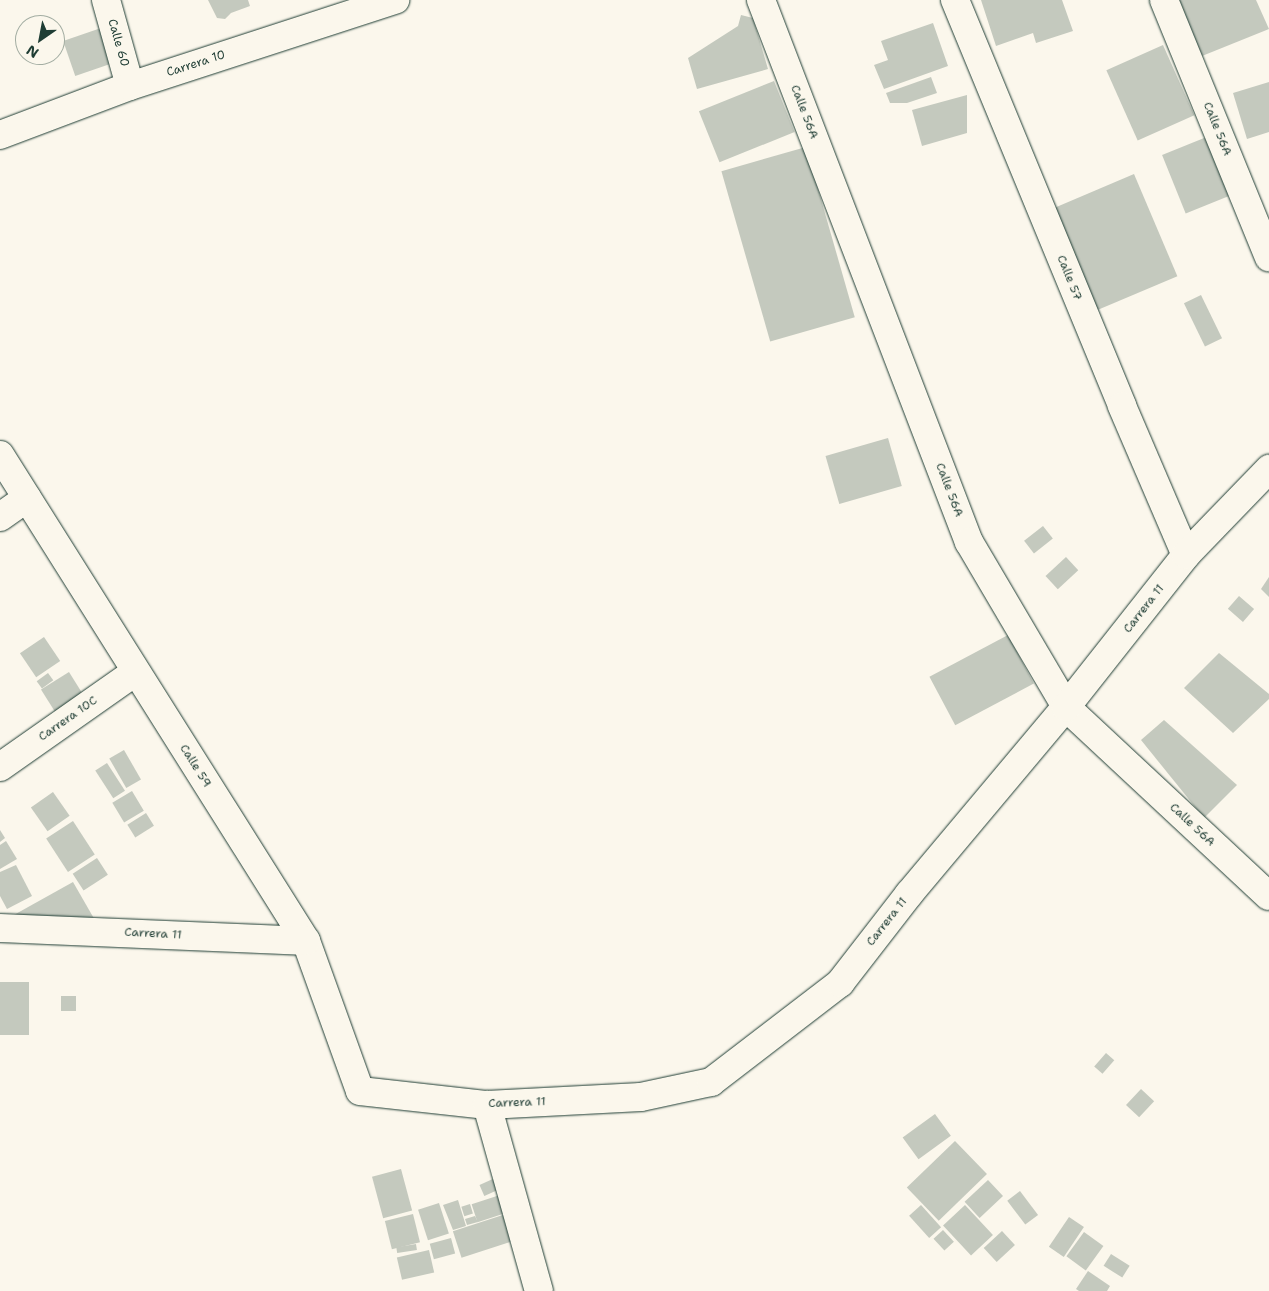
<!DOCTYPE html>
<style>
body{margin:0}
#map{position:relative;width:1269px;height:1291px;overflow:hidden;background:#fbf7ec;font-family:"Shantell Sans",sans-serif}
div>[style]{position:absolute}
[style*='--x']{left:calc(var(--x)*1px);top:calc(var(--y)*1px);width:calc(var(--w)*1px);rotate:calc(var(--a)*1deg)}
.building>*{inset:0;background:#c4c9be;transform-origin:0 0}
.roads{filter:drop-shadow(0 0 1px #1f3d34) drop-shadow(0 0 1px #1f3d34)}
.minor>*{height:28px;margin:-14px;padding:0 14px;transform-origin:14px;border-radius:14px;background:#fbf7ec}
span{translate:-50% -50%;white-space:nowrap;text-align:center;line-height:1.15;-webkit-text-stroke:4.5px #fbf7ec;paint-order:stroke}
.street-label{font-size:12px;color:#1f3d34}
.north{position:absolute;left:15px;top:15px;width:50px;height:50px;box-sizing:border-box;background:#fbf7ec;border:1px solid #a3ada2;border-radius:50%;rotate:213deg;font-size:14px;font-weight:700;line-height:20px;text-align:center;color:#1f3d34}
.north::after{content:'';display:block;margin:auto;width:18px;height:22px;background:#1f3d34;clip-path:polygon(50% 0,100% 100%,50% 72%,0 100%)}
</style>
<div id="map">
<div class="building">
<i style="clip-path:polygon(208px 0,248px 0,250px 6px,231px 13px,225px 19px,217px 18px)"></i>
<i style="clip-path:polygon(981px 0,1062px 0,1073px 31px,1036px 43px,1033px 33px,996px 46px)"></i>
<i style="clip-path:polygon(1178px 0,1256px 0,1269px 29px,1202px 56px)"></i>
<i style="clip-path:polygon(741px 15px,753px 18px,768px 69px,697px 89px,688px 58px,738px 26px)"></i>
<i style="clip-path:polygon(933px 23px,948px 66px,884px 89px,874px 65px,888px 60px,881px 41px)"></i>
<i style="left:101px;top:28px;width:37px;height:40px;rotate:71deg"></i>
<i style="left:1163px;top:45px;width:77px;height:62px;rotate:66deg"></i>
<i style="clip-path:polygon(931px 77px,937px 93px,907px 103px,890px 103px,886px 93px)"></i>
<i style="left:774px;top:81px;width:55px;height:81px;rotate:68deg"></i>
<i style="clip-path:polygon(1269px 82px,1269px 132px,1247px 139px,1233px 93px)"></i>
<i style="clip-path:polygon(967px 95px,967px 133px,922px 146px,912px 110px)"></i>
<i style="left:1214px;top:134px;width:63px;height:56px;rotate:68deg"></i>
<i style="left:806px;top:147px;width:177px;height:88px;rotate:74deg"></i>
<i style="left:1134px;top:174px;width:111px;height:90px;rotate:67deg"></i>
<i style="left:1201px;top:295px;width:48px;height:19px;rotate:64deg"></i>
<i style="left:888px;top:438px;width:50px;height:65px;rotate:74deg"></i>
<i style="left:1043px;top:526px;width:16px;height:24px;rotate:52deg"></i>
<i style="left:1066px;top:557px;width:18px;height:28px;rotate:47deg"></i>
<i style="clip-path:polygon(1269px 577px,1269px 597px,1261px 589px)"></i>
<i style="left:1239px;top:596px;width:20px;height:17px;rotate:41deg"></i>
<i style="left:1008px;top:635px;width:55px;height:89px;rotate:62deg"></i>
<i style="left:44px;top:637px;width:29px;height:29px;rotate:56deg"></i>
<i style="clip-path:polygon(1219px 653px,1269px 694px,1269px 699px,1233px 733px,1184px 688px)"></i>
<i style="left:69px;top:672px;width:34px;height:33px;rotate:58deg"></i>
<i style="left:48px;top:673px;width:9px;height:14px;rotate:54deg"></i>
<i style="clip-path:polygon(1164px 720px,1237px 785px,1204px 818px,1141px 740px)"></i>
<i style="left:124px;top:750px;width:34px;height:17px;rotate:60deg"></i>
<i style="left:107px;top:763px;width:33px;height:14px;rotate:57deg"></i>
<i style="left:132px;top:791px;width:23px;height:23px;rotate:59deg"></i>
<i style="left:53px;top:792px;width:29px;height:27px;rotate:55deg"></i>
<i style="left:146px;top:813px;width:15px;height:22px;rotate:58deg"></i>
<i style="left:73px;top:821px;width:40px;height:32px;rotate:57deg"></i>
<i style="clip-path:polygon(0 830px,5px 838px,0 842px)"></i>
<i style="clip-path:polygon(6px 841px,17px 859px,0 869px,0 845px)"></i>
<i style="left:97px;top:858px;width:20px;height:29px;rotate:57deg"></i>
<i style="clip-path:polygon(16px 865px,32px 896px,7px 909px,0 896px,0 872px)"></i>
<i style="clip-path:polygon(73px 882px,96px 922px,12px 916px)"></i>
<i style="left:0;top:982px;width:29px;height:53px"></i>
<i style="left:61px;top:996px;width:15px;height:15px"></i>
<i style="left:1106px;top:1053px;width:11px;height:18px;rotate:41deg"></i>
<i style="left:1141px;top:1089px;width:18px;height:22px;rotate:43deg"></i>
<i style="left:935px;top:1114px;width:27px;height:40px;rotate:54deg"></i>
<i style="left:955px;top:1141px;width:46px;height:67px;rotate:46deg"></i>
<i style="left:401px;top:1169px;width:43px;height:30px;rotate:75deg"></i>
<i style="left:495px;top:1178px;width:12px;height:17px;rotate:66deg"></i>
<i style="left:988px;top:1180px;width:22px;height:32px;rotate:47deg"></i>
<i style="left:1020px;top:1191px;width:30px;height:16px;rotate:53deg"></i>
<i style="left:503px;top:1194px;width:19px;height:33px;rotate:72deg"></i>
<i style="clip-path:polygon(458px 1200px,466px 1226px,453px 1230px,443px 1205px)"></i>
<i style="left:439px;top:1203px;width:32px;height:22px;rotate:72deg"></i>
<i style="left:470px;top:1204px;width:10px;height:9px;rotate:73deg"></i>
<i style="left:921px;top:1205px;width:30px;height:16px;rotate:48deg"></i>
<i style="left:965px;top:1205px;width:41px;height:30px;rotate:47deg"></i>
<i style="left:509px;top:1213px;width:28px;height:59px;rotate:72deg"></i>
<i style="left:413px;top:1214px;width:29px;height:29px;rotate:76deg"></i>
<i style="clip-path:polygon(475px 1216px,478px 1222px,467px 1225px,465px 1219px)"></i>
<i style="left:1069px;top:1217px;width:18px;height:36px;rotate:34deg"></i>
<i style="left:943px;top:1230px;width:16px;height:13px;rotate:47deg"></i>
<i style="left:1002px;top:1231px;width:19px;height:25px;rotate:47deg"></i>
<i style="left:1084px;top:1232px;width:24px;height:30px;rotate:36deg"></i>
<i style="left:451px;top:1238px;width:16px;height:22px;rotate:75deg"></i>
<i style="left:416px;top:1244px;width:6px;height:20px;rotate:81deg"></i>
<i style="left:429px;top:1250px;width:23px;height:33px;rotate:77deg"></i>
<i style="left:1111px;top:1254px;width:22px;height:14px;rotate:32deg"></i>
<i style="clip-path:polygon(1088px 1271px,1110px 1286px,1107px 1291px,1079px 1291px,1076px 1289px)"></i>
</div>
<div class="roads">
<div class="minor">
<i style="--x:106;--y:0;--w:89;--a:74.4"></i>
<i style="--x:761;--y:0;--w:581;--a:69.01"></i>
<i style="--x:969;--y:542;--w:191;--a:59.5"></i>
<i style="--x:1066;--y:707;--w:277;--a:43"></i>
<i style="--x:955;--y:0;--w:439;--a:67.6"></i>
<i style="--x:1122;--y:406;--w:162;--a:66.8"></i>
<i style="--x:1164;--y:0;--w:278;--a:67.8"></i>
<i style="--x:0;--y:135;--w:139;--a:-20.7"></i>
<i style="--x:130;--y:86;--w:279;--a:-18"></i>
<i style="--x:0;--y:455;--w:574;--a:57.8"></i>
<i style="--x:306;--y:941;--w:159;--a:70.2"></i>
<i style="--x:360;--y:1091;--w:128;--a:6.3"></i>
<i style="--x:487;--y:1105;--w:154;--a:-3"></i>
<i style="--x:641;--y:1097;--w:72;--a:-12.1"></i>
<i style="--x:711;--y:1082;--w:163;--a:-37.5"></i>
<i style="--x:840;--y:983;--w:113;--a:-52.2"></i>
<i style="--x:909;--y:894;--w:244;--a:-50"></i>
<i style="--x:1066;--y:707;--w:194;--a:-51.7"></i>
<i style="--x:1186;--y:555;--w:120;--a:-46"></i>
<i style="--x:0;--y:517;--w:33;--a:-35"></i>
<i style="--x:0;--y:767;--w:165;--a:-35.1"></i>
<i style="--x:0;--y:928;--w:306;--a:2.4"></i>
<i style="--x:487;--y:1105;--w:193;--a:74.4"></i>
</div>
</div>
<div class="street-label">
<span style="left:118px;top:43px;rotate:74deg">Calle 60</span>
<span style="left:196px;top:64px;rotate:-18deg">Carrera 10</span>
<span style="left:804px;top:112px;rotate:69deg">Calle 56A</span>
<span style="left:1217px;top:129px;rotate:68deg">Calle 56A</span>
<span style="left:1069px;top:278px;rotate:68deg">Calle 57</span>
<span style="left:949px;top:490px;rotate:69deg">Calle 56A</span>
<span style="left:1144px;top:609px;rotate:-52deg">Carrera 11</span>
<span style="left:68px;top:719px;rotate:-35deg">Carrera 10C</span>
<span style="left:195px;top:766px;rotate:58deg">Calle 59</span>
<span style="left:1192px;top:825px;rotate:43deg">Calle 56A</span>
<span style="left:887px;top:922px;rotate:-52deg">Carrera 11</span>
<span style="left:153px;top:934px;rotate:3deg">Carrera 11</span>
<span style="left:517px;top:1103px;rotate:-2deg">Carrera 11</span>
</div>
<div class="north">N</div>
</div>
